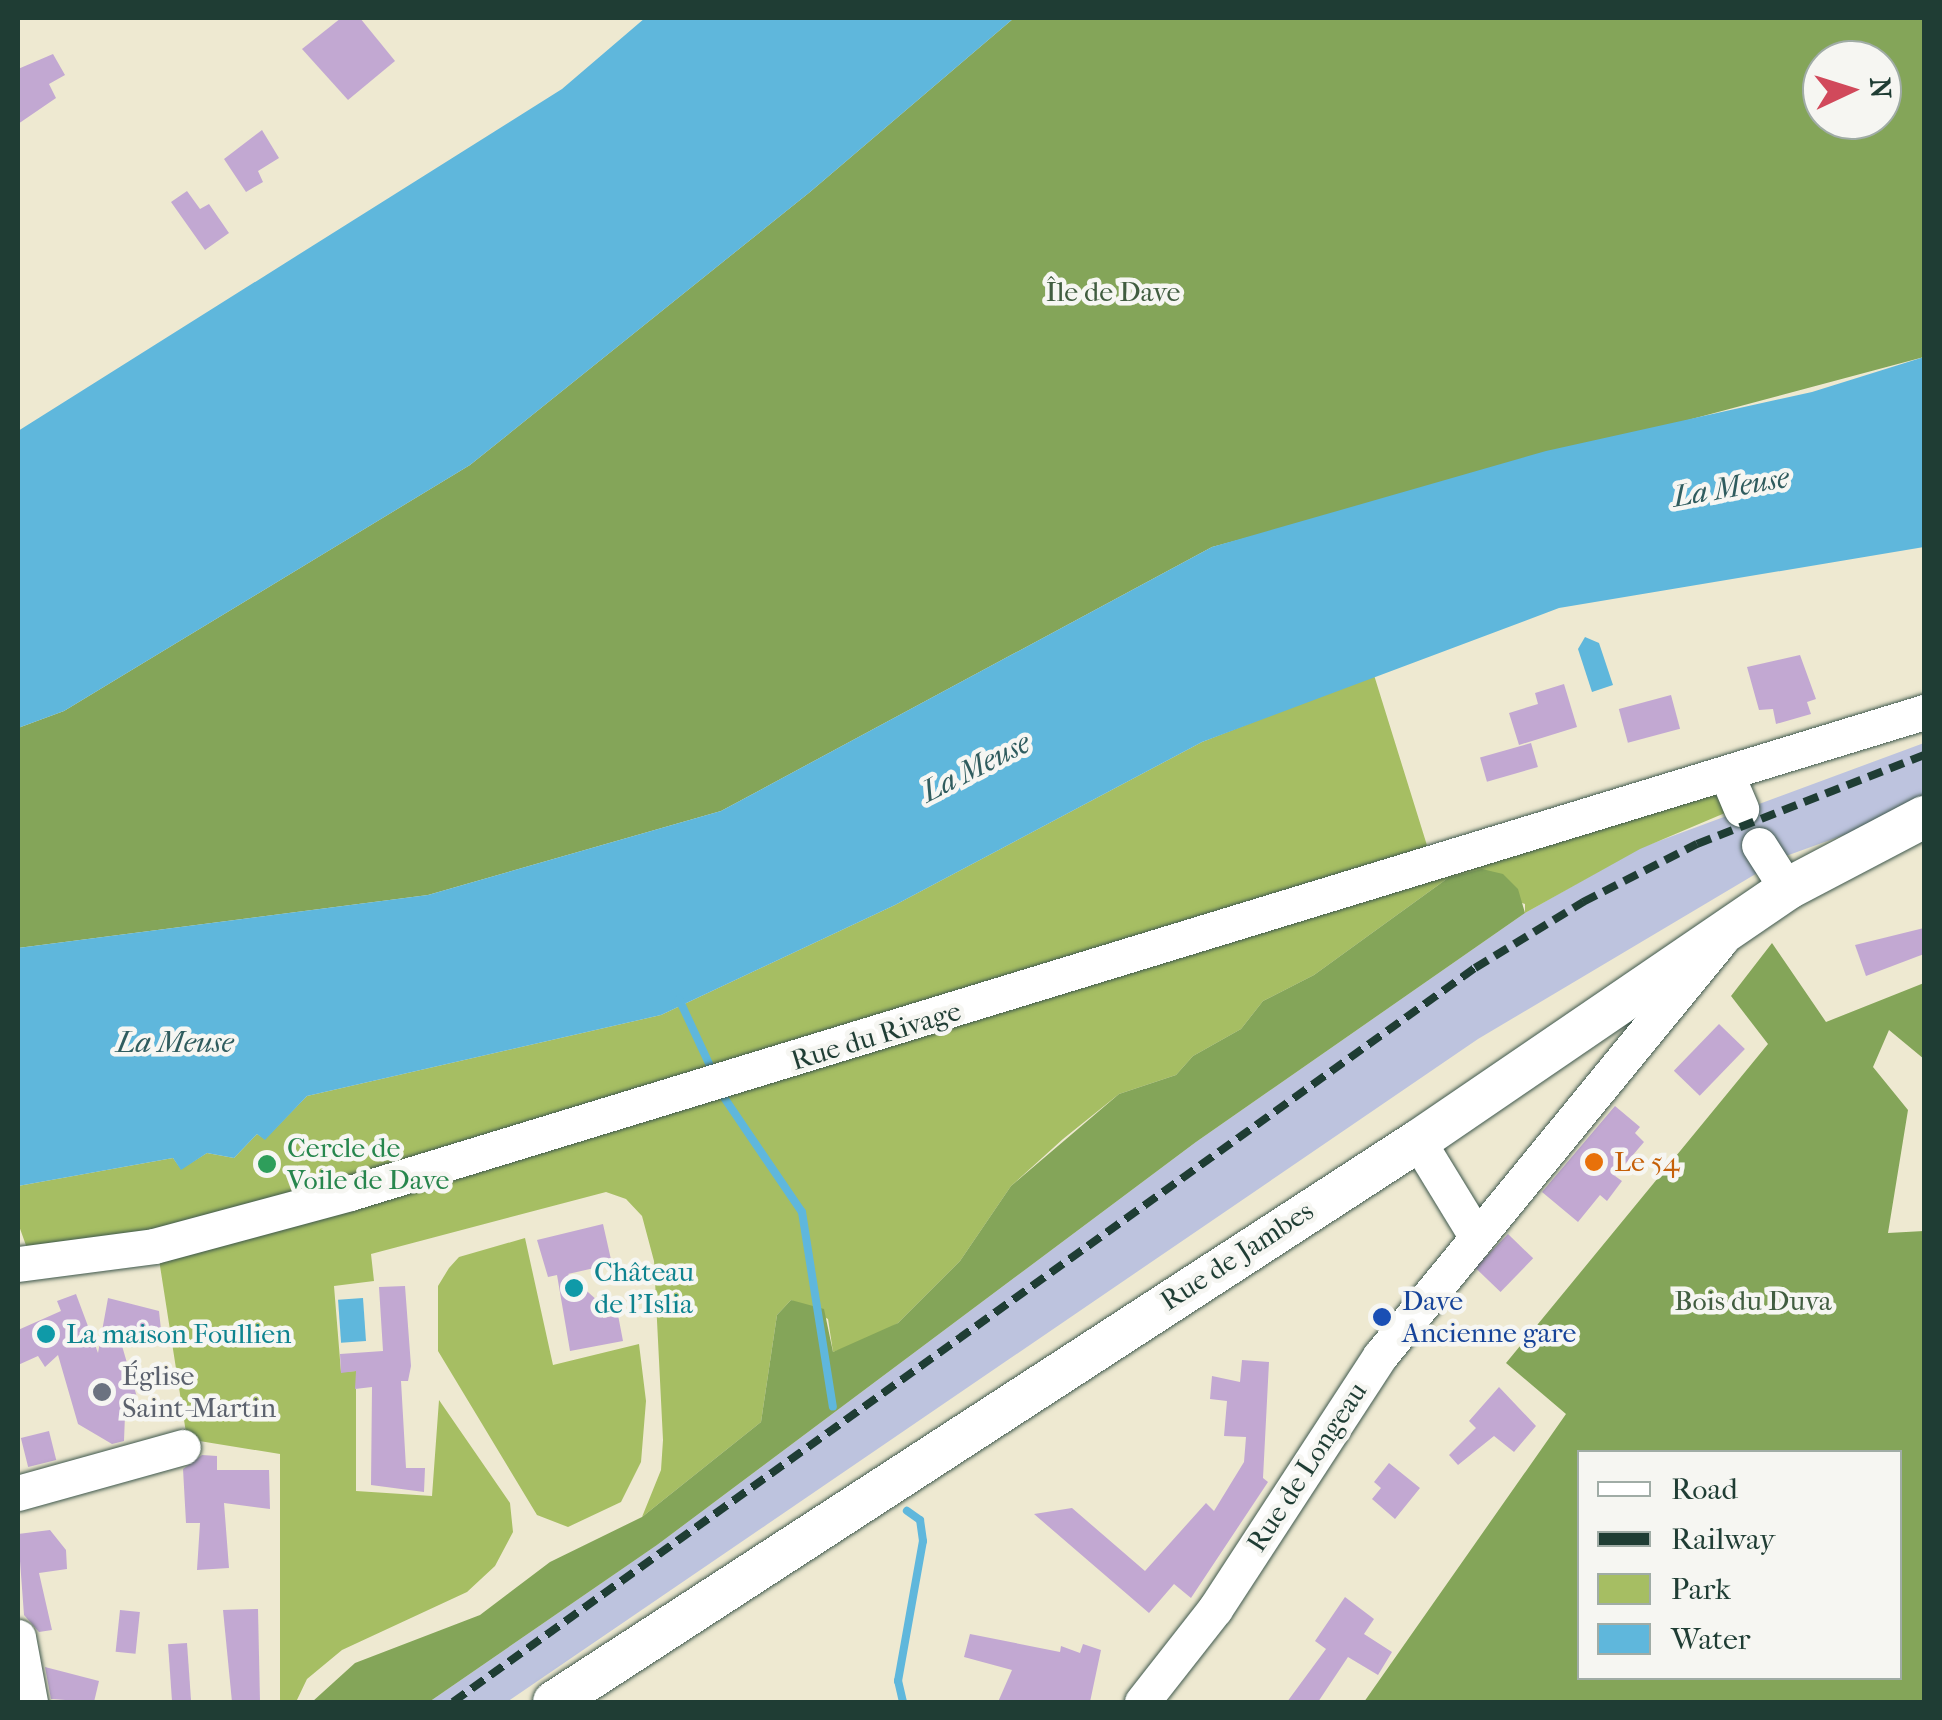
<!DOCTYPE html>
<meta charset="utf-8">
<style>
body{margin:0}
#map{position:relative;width:1942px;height:1720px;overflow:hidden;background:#eee9d1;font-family:"IM FELL French Canon",serif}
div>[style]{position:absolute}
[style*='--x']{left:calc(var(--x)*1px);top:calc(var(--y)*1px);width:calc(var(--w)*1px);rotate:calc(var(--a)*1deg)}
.industrial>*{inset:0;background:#bdc3de}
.green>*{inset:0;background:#a6be63}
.forest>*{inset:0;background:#84a559}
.water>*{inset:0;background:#5fb7dc;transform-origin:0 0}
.stream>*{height:8px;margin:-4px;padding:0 4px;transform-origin:4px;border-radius:4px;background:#5fb7dc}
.building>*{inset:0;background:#c2a8d2;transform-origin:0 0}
.roads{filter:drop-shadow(0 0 2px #3e574c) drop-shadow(0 0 2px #3e574c)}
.minor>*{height:35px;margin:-17.5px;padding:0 17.5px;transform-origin:17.5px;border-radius:17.5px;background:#fff}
.major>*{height:42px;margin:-21px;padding:0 21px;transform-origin:21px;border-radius:21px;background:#fff}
.rail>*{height:8px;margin-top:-4px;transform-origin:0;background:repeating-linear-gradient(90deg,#1f3d34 0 15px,transparent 0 23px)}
.dots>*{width:28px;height:28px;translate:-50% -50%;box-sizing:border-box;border:5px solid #f6f6f2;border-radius:50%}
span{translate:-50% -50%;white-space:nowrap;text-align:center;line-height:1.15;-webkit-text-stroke:9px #f6f6f2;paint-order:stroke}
.park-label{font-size:28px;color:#415d40}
.street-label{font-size:28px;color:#1f3d34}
.leisure-label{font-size:28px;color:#27864d}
.left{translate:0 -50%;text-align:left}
.food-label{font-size:28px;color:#c56008}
.culture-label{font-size:28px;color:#0d838f}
.transit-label{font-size:28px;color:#164399}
.worship-label{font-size:28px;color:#5b616d}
.water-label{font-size:30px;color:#2f5c5e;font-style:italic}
.frame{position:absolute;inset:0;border:20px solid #1f3d34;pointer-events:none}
.legend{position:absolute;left:1577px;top:1450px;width:325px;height:230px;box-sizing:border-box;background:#f6f6f2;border:2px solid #a0aca6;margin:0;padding:12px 18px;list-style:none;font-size:30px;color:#1f3d34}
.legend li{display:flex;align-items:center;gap:20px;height:50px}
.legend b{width:50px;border:2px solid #a0aca6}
.north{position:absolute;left:1802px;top:40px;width:100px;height:100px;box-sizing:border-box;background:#f6f6f2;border:2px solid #a0aca6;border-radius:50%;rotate:86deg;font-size:28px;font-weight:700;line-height:40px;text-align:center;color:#1f3d34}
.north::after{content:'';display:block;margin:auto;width:35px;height:45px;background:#d1495b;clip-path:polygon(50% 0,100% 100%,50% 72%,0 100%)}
</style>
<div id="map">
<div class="industrial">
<i style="clip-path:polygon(1924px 743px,1924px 806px,1786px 856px,1478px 1039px,507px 1702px,429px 1702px,657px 1545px,1196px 1142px,1525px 913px,1640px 848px)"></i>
</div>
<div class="green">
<i style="clip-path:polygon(1374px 675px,1430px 855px,199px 1227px,28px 1251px,18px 1223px,18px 1186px,173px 1158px,181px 1169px,207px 1153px,234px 1158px,257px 1134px,265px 1139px,307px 1096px,661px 1015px,895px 905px,1202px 742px)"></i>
<i style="clip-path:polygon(1721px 786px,1732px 810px,1640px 849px,1525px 913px,1525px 904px,1448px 878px,1314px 975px,1263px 1001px,1241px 1029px,1193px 1056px,1176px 1075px,1119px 1094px,1063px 1139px,1011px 1186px,960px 1261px,898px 1323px,867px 1341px,833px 1352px,828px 1319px,791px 1300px,777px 1315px,761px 1422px,642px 1517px,661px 1470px,663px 1440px,654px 1261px,642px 1216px,626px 1199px,606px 1192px,371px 1254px,374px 1281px,334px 1286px,341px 1372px,356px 1371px,356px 1491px,432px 1496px,439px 1400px,510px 1503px,513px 1532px,495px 1566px,467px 1592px,342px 1650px,307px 1679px,296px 1702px,280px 1702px,280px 1454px,187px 1439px,158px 1253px)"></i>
<i style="clip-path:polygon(525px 1238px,553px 1365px,639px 1344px,646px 1401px,641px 1462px,621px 1502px,568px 1527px,537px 1515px,438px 1351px,438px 1286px,449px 1268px,459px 1257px)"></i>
</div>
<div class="forest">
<i style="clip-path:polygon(evenodd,1014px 18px,1924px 18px,1924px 357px,1212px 547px,721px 811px,428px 895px,18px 948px,18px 728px,64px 711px,470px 465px,810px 192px,1014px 18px,1822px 60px,1882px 60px,1882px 120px,1822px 120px,1822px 60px)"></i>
<i style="clip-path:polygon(1482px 869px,1503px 874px,1518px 889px,1525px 913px,1196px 1142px,657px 1545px,429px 1702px,312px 1702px,355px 1663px,480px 1615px,550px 1562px,642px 1517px,761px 1422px,777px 1315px,791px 1300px,824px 1309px,833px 1352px,898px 1323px,960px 1261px,1011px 1186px,1119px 1094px,1176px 1075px,1193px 1056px,1241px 1029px,1263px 1001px,1314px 975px,1448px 878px)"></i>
<i style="clip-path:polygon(evenodd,1772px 943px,1826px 1022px,1924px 983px,1924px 1059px,1889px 1030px,1873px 1067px,1908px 1110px,1888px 1233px,1924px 1231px,1924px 1702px,1364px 1702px,1566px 1414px,1506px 1363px,1768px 1044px,1731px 996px,1772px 943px,1580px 1452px,1900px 1452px,1900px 1678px,1580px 1678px,1580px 1452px)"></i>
</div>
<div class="water">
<i style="clip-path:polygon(645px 18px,1014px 18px,810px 192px,470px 465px,64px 711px,18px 728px,18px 431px,562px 89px)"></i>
<i style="clip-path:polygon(1924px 357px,1924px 547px,1559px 608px,1202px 742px,895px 905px,661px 1015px,307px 1096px,265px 1140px,257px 1134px,234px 1158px,207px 1153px,181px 1170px,173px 1158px,18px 1186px,18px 948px,428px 895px,721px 811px,1212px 547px,1546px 451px,1812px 392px)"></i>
<i style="clip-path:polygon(1585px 637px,1599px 643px,1613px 685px,1592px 692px,1578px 649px)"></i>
<i style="left:363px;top:1298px;width:43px;height:25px;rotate:86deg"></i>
</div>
<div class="stream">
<i style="--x:679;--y:999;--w:76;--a:65.1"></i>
<i style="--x:721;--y:1093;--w:144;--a:55.8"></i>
<i style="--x:802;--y:1212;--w:197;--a:81"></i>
<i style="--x:903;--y:1702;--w:22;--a:-103"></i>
<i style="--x:898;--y:1681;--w:142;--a:-79.9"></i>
<i style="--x:923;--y:1541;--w:21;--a:-98"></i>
<i style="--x:920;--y:1520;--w:16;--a:-145"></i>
</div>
<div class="building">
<i style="clip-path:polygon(341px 18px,360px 18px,395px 61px,348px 100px,302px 49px)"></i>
<i style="clip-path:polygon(53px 54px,65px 75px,49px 84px,56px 98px,18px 124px,18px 69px)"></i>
<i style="clip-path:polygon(262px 130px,279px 158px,258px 171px,263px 182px,246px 192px,224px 159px)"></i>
<i style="clip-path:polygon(187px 191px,200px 209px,209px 204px,229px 233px,205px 250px,171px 202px)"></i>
<i style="clip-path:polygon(1800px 655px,1816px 699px,1807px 702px,1811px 714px,1776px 724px,1773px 709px,1759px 710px,1747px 667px)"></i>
<i style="clip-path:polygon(1564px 684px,1577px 727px,1519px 745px,1509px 713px,1538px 704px,1535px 693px)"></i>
<i style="left:1671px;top:695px;width:35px;height:54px;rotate:75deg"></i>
<i style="left:1531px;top:743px;width:25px;height:53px;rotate:74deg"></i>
<i style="clip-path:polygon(1924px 928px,1924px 954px,1866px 976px,1855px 945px)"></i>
<i style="left:1719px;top:1024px;width:36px;height:65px;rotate:44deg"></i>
<i style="clip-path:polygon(1615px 1106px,1640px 1127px,1635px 1133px,1644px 1142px,1615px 1176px,1622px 1181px,1607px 1201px,1600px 1195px,1578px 1222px,1542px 1192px)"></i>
<i style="clip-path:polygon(603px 1224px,612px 1264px,568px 1274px,599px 1302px,603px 1318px,618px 1315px,623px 1341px,570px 1351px,557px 1275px,548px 1277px,537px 1240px)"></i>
<i style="left:1508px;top:1234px;width:35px;height:47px;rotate:44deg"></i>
<i style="clip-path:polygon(405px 1286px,411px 1366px,408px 1381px,401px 1381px,406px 1468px,425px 1468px,424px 1492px,371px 1485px,372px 1387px,355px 1389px,356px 1371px,341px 1373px,340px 1354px,383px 1351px,379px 1287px)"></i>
<i style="clip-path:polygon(76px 1294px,98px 1353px,108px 1298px,159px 1311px,162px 1339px,118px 1332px,141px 1411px,125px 1415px,124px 1441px,112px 1444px,78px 1424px,58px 1355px,45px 1367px,38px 1356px,18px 1365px,18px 1330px,61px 1311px,57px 1301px)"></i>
<i style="clip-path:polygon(1242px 1360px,1269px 1362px,1263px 1478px,1268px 1482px,1191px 1598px,1174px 1584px,1149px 1613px,1034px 1514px,1072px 1508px,1145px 1571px,1206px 1503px,1214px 1511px,1244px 1462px,1246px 1437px,1224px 1436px,1227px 1401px,1210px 1399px,1212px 1376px,1240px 1382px)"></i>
<i style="clip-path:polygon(1499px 1387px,1536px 1426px,1514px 1452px,1494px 1436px,1458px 1465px,1449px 1455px,1476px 1428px,1469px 1421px)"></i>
<i style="left:49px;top:1431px;width:30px;height:29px;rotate:76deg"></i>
<i style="clip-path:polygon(202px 1455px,217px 1456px,217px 1470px,269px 1470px,270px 1509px,224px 1503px,229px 1568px,197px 1570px,200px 1523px,186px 1523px,183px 1469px)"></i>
<i style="clip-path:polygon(1389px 1463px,1420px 1488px,1395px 1519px,1372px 1499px,1381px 1488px,1374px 1482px)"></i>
<i style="clip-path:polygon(50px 1530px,66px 1550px,67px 1569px,39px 1573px,52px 1630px,39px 1632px,24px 1615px,18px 1534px)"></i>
<i style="clip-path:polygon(1345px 1597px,1374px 1619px,1364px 1634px,1392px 1652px,1378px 1675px,1348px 1657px,1318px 1702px,1287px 1702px,1326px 1649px,1315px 1641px)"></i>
<i style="clip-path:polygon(258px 1609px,260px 1702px,232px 1702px,223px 1610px)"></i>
<i style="left:120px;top:1610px;width:20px;height:42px;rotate:6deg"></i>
<i style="clip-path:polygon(970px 1634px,1060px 1652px,1061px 1646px,1080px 1653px,1083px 1644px,1101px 1650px,1090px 1702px,998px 1702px,1012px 1670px,964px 1657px)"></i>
<i style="left:187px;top:1643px;width:59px;height:19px;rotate:86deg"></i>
<i style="clip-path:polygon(45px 1667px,99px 1681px,94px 1702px,51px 1699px)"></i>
</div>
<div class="roads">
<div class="minor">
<i style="--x:1726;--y:773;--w:39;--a:67"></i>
<i style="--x:1759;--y:845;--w:52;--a:57.5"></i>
<i style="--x:1418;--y:1141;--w:111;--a:58.6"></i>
<i style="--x:18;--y:1264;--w:137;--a:-7.5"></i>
<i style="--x:154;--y:1246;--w:203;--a:-15.1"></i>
<i style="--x:350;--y:1193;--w:1646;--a:-16.99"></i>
<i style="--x:18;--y:1493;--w:171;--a:-15.6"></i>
<i style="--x:18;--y:1637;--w:66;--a:79.5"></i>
<i style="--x:1142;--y:1702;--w:118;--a:-51.9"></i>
<i style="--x:1215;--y:1609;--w:302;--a:-56.9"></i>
<i style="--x:1380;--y:1356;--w:536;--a:-50.67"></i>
</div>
<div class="major">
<i style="--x:554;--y:1702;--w:1030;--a:-33"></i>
<i style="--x:1418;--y:1141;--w:447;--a:-34.3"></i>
<i style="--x:1787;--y:889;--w:155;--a:-27.7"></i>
</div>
</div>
<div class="rail">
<i style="--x:453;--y:1702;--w:1258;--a:-35.69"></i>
<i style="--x:1475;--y:968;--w:127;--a:-31.4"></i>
<i style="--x:1583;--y:902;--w:128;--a:-27"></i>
<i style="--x:1697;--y:844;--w:244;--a:-21.4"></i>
</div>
<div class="dots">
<i style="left:1594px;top:1162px;background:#e8710a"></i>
<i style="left:267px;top:1164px;background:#2e9e5b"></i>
<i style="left:574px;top:1288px;background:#0f9aa8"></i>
<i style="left:1382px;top:1317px;background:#1a4fb4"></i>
<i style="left:46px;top:1334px;background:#0f9aa8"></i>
<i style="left:102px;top:1392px;background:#6b7280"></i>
</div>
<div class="park-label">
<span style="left:1113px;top:292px">Île de Dave</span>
<span style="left:1753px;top:1301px">Bois du Duva</span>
</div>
<div class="street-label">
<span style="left:876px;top:1036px;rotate:-17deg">Rue du Rivage</span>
<span style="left:1237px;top:1256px;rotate:-33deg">Rue de Jambes</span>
<span style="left:1307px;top:1467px;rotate:-57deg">Rue de Longeau</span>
</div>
<div class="leisure-label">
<span class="left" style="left:287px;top:1164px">Cercle de<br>Voile de Dave</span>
</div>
<div class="food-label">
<span class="left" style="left:1614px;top:1162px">Le 54</span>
</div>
<div class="culture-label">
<span class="left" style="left:594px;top:1288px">Château<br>de l'Islia</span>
<span class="left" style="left:66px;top:1334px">La maison Foullien</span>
</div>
<div class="transit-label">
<span class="left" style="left:1402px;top:1317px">Dave<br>Ancienne gare</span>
</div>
<div class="worship-label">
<span class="left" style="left:122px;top:1392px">Église<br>Saint-Martin</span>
</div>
<div class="water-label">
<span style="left:1731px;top:488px;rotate:-10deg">La Meuse</span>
<span style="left:976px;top:768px;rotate:-27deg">La Meuse</span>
<span style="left:175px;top:1043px">La Meuse</span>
</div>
<div class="frame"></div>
<ul class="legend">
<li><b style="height:12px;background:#fff"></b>Road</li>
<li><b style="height:12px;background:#1f3d34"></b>Railway</li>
<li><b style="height:28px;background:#a6be63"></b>Park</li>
<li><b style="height:28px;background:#5fb7dc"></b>Water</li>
</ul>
<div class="north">N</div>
</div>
